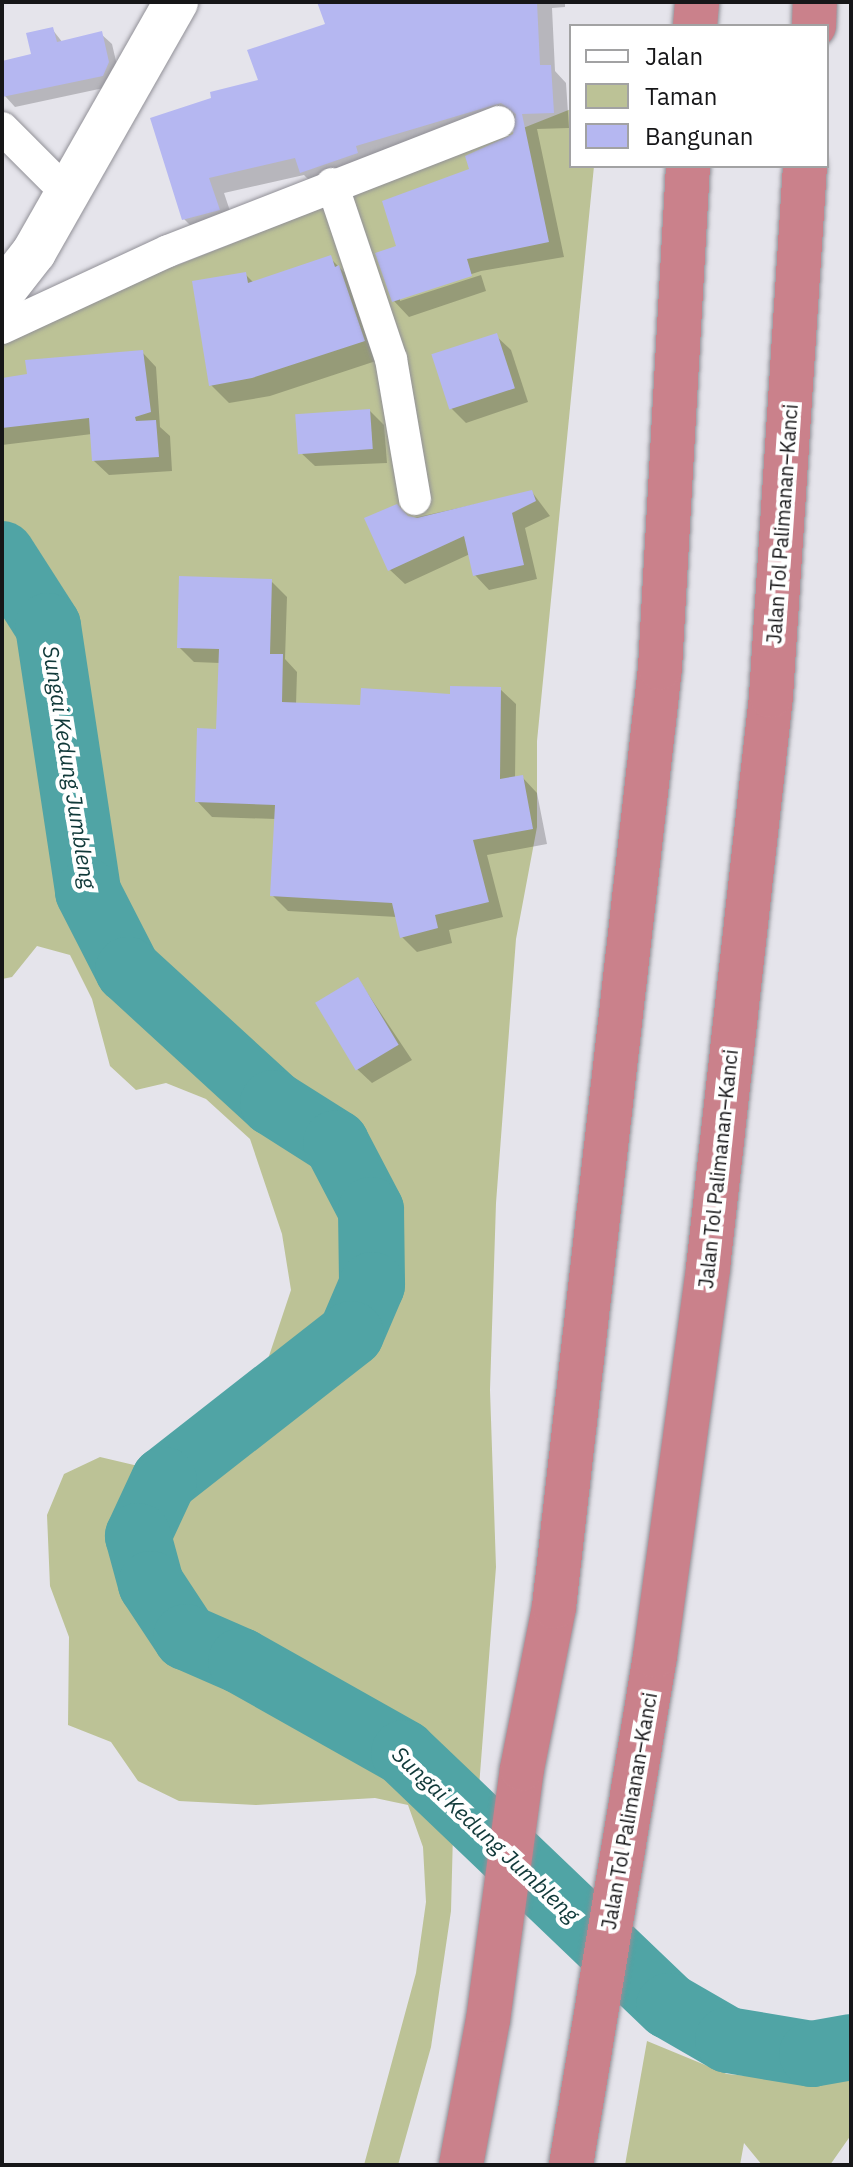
<!DOCTYPE html>
<meta charset="utf-8">
<style>
body{margin:0}
#map{position:relative;width:853px;height:2167px;overflow:hidden;background:#e5e4eb;font-family:"IBM Plex Sans",sans-serif}
div>[style]{position:absolute}
[style*='--x']{left:calc(var(--x)*1px);top:calc(var(--y)*1px);width:calc(var(--w)*1px);rotate:calc(var(--a)*1deg)}
.green>*{inset:0;background:#bcc296}
.shadow>*{inset:0;background:#0003}
.river>*{height:66px;margin:-33px;padding:0 33px;transform-origin:33px;border-radius:33px;background:#50a4a5}
.building>*{inset:0;background:#b5b7f1;transform-origin:0 0}
.roads{filter:drop-shadow(0 0 2px #919097) drop-shadow(0 0 2px #919097)}
.street>*{height:32px;margin:-16px;padding:0 16px;transform-origin:16px;border-radius:16px;background:#fff}
.secondary>*{height:44px;margin:-22px;padding:0 22px;transform-origin:22px;border-radius:22px;background:#fff}
.highway>*{height:44px;margin:-22px;padding:0 22px;transform-origin:22px;border-radius:22px;background:#ca818b}
span{translate:-50% -50%;white-space:nowrap;text-align:center;line-height:1.15;-webkit-text-stroke:8px #fff;paint-order:stroke}
.street-label{font-size:20px;color:#161618}
.water-label{font-size:22px;color:#103939;font-style:italic}
.frame{position:absolute;inset:0;border:4px solid #161618;pointer-events:none}
.legend{position:absolute;left:569px;top:24px;width:260px;height:144px;box-sizing:border-box;background:#fff;border:2px solid #a2a2a3;margin:0;padding:10px 14px;list-style:none;font-size:24px;color:#161618}
.legend li{display:flex;align-items:center;gap:16px;height:40px}
.legend b{width:40px;border:2px solid #a2a2a3}
</style>
<div id="map">
<div class="green">
<i style="clip-path:polygon(571px 109px,571px 166px,594px 166px,537px 741px,537px 827px,516px 939px,496px 1203px,490px 1390px,496px 1567px,479px 1787px,465px 1783px,414px 1739px,248px 1647px,197px 1624px,166px 1577px,156px 1537px,178px 1490px,365px 1344px,389px 1288px,387px 1206px,349px 1131px,283px 1090px,142px 960px,104px 887px,63px 621px,2px 523px,2px 339px,24px 326px)"></i>
<i style="clip-path:polygon(2px 585px,32px 633px,72px 897px,115px 981px,263px 1116px,324px 1154px,354px 1214px,356px 1281px,337px 1325px,313px 1348px,261px 1380px,291px 1290px,282px 1234px,250px 1139px,206px 1099px,166px 1083px,136px 1090px,110px 1066px,92px 999px,70px 955px,37px 946px,12px 977px,2px 979px)"></i>
<i style="clip-path:polygon(100px 1457px,151px 1469px,121px 1534px,136px 1591px,175px 1650px,234px 1676px,395px 1767px,443px 1807px,453px 1833px,451px 1911px,431px 2047px,398px 2165px,364px 2165px,416px 1973px,426px 1902px,423px 1847px,408px 1805px,375px 1798px,256px 1805px,179px 1801px,138px 1781px,111px 1742px,68px 1725px,69px 1637px,50px 1586px,47px 1515px,64px 1474px)"></i>
<i style="clip-path:polygon(647px 2041px,727px 2074px,779px 2079px,851px 2070px,851px 2135px,830px 2165px,762px 2165px,744px 2143px,740px 2165px,625px 2165px)"></i>
</div>
<div class="shadow">
<i style="clip-path:polygon(319px 2px,565px 2px,565px 7px,552px 8px,555px 71px,566px 83px,569px 128px,537px 129px,564px 257px,481px 271px,400px 297px,400px 301px,481px 275px,486px 291px,409px 317px,394px 301px,399px 247px,472px 170px,515px 136px,518px 118px,370px 162px,317px 188px,304px 175px,224px 193px,235px 226px,200px 235px,184px 219px,260px 81px,327px 25px)"></i>
<i style="clip-path:polygon(52px 29px,63px 43px,101px 34px,112px 44px,119px 74px,113px 86px,15px 107px,5px 96px,2px 63px,33px 56px)"></i>
<i style="clip-path:polygon(330px 258px,348px 276px,382px 359px,270px 396px,229px 403px,211px 385px,245px 274px,254px 283px)"></i>
<i style="clip-path:polygon(496px 336px,511px 350px,528px 402px,466px 423px,451px 408px)"></i>
<i style="clip-path:polygon(142px 352px,156px 367px,160px 427px,170px 436px,172px 471px,109px 475px,94px 461px,92px 434px,2px 445px,2px 380px)"></i>
<i style="clip-path:polygon(370px 411px,384px 425px,387px 463px,315px 466px,300px 452px)"></i>
<i style="clip-path:polygon(532px 492px,550px 516px,525px 528px,537px 579px,489px 590px,475px 575px,470px 554px,405px 584px,390px 570px,409px 519px)"></i>
<i style="clip-path:polygon(271px 581px,287px 597px,285px 659px,297px 672px,296px 705px,362px 707px,500px 689px,516px 704px,515px 779px,522px 777px,537px 793px,547px 844px,487px 855px,503px 917px,449px 930px,452px 943px,417px 952px,402px 937px,397px 917px,288px 911px,272px 895px,276px 819px,212px 817px,197px 801px,218px 731px,220px 663px,194px 662px,179px 647px)"></i>
<i style="clip-path:polygon(358px 979px,412px 1060px,372px 1083px,357px 1069px)"></i>
</div>
<div class="river">
<i style="--x:2;--y:554;--w:85;--a:57.4"></i>
<i style="--x:48;--y:626;--w:269;--a:81.4"></i>
<i style="--x:88;--y:892;--w:88;--a:62.9"></i>
<i style="--x:128;--y:970;--w:197;--a:42.5"></i>
<i style="--x:273;--y:1103;--w:75;--a:32.4"></i>
<i style="--x:336;--y:1143;--w:76;--a:62.4"></i>
<i style="--x:371;--y:1210;--w:75;--a:89.2"></i>
<i style="--x:372;--y:1285;--w:53;--a:113.2"></i>
<i style="--x:351;--y:1334;--w:237;--a:142"></i>
<i style="--x:164;--y:1480;--w:62;--a:114.9"></i>
<i style="--x:138;--y:1536;--w:50;--a:74.8"></i>
<i style="--x:151;--y:1584;--w:64;--a:56.6"></i>
<i style="--x:186;--y:1637;--w:60;--a:23.6"></i>
<i style="--x:241;--y:1661;--w:187;--a:29.4"></i>
<i style="--x:404;--y:1753;--w:366;--a:43.7"></i>
<i style="--x:669;--y:2006;--w:68;--a:30"></i>
<i style="--x:728;--y:2040;--w:85;--a:9.5"></i>
<i style="--x:812;--y:2054;--w:40;--a:-10"></i>
</div>
<div class="building">
<i style="clip-path:polygon(317px 2px,537px 2px,540px 65px,551px 65px,554px 113px,522px 114px,549px 242px,467px 259px,472px 276px,392px 302px,375px 253px,396px 246px,382px 201px,469px 169px,465px 156px,513px 134px,516px 114px,501px 103px,356px 146px,358px 153px,300px 173px,295px 158px,209px 178px,220px 210px,182px 220px,150px 118px,211px 98px,210px 92px,258px 80px,247px 50px,325px 24px)"></i>
<i style="clip-path:polygon(53px 27px,57px 42px,102px 31px,109px 62px,103px 76px,2px 97px,2px 61px,31px 54px,26px 33px)"></i>
<i style="clip-path:polygon(331px 255px,335px 267px,339px 265px,365px 341px,252px 378px,209px 386px,192px 281px,246px 272px,248px 283px)"></i>
<i style="left:497px;top:333px;width:58px;height:69px;rotate:72deg"></i>
<i style="clip-path:polygon(143px 350px,151px 412px,135px 417px,136px 421px,156px 420px,159px 457px,92px 461px,89px 418px,2px 428px,2px 378px,27px 374px,25px 360px)"></i>
<i style="left:370px;top:409px;width:40px;height:75px;rotate:86deg"></i>
<i style="clip-path:polygon(532px 490px,536px 501px,512px 513px,524px 565px,473px 576px,464px 536px,388px 571px,364px 518px,397px 504px,408px 516px,417px 518px)"></i>
<i style="clip-path:polygon(179px 576px,272px 579px,270px 654px,283px 654px,282px 702px,360px 705px,361px 688px,450px 694px,450px 686px,501px 687px,500px 779px,523px 775px,533px 829px,473px 840px,489px 902px,435px 915px,438px 928px,400px 938px,392px 903px,270px 896px,275px 805px,195px 802px,197px 728px,216px 729px,219px 649px,177px 648px)"></i>
<i style="left:358px;top:977px;width:79px;height:50px;rotate:59deg"></i>
</div>
<div class="roads">
<div class="street">
<i style="--x:2;--y:128;--w:92;--a:45"></i>
<i style="--x:332;--y:184;--w:185;--a:71.4"></i>
<i style="--x:391;--y:359;--w:142;--a:80.3"></i>
<i style="--x:2;--y:328;--w:183;--a:-24.9"></i>
<i style="--x:168;--y:251;--w:355;--a:-21.3"></i>
</div>
<div class="secondary">
<i style="--x:2;--y:293;--w:52;--a:-52"></i>
<i style="--x:34;--y:252;--w:288;--a:-60.4"></i>
</div>
<div class="highway">
<i style="--x:695;--y:26;--w:24;--a:-85"></i>
<i style="--x:814;--y:26;--w:24;--a:-88"></i>
<i style="--x:461;--y:2165;--w:147;--a:-79.5"></i>
<i style="--x:488;--y:2020;--w:253;--a:-82.3"></i>
<i style="--x:522;--y:1769;--w:165;--a:-78.8"></i>
<i style="--x:554;--y:1607;--w:945;--a:-83.56"></i>
<i style="--x:660;--y:668;--w:503;--a:-86.81"></i>
<i style="--x:571;--y:2165;--w:516;--a:-80.63"></i>
<i style="--x:655;--y:1656;--w:392;--a:-82.2"></i>
<i style="--x:708;--y:1268;--w:575;--a:-83.71"></i>
<i style="--x:771;--y:696;--w:531;--a:-86.33"></i>
</div>
</div>
<div class="street-label">
<span style="left:782px;top:524px;rotate:-86deg">Jalan Tol Palimanan–Kanci</span>
<span style="left:718px;top:1169px;rotate:-84deg">Jalan Tol Palimanan–Kanci</span>
<span style="left:629px;top:1811px;rotate:-80deg">Jalan Tol Palimanan–Kanci</span>
</div>
<div class="water-label">
<span style="left:70px;top:767px;rotate:81deg">Sungai Kedung Jumbleng</span>
<span style="left:486px;top:1834px;rotate:43deg">Sungai Kedung Jumbleng</span>
</div>
<div class="frame"></div>
<ul class="legend">
<li><b style="height:10px;background:#fff"></b>Jalan</li>
<li><b style="height:22px;background:#bcc296"></b>Taman</li>
<li><b style="height:22px;background:#b5b7f1"></b>Bangunan</li>
</ul>
</div>
